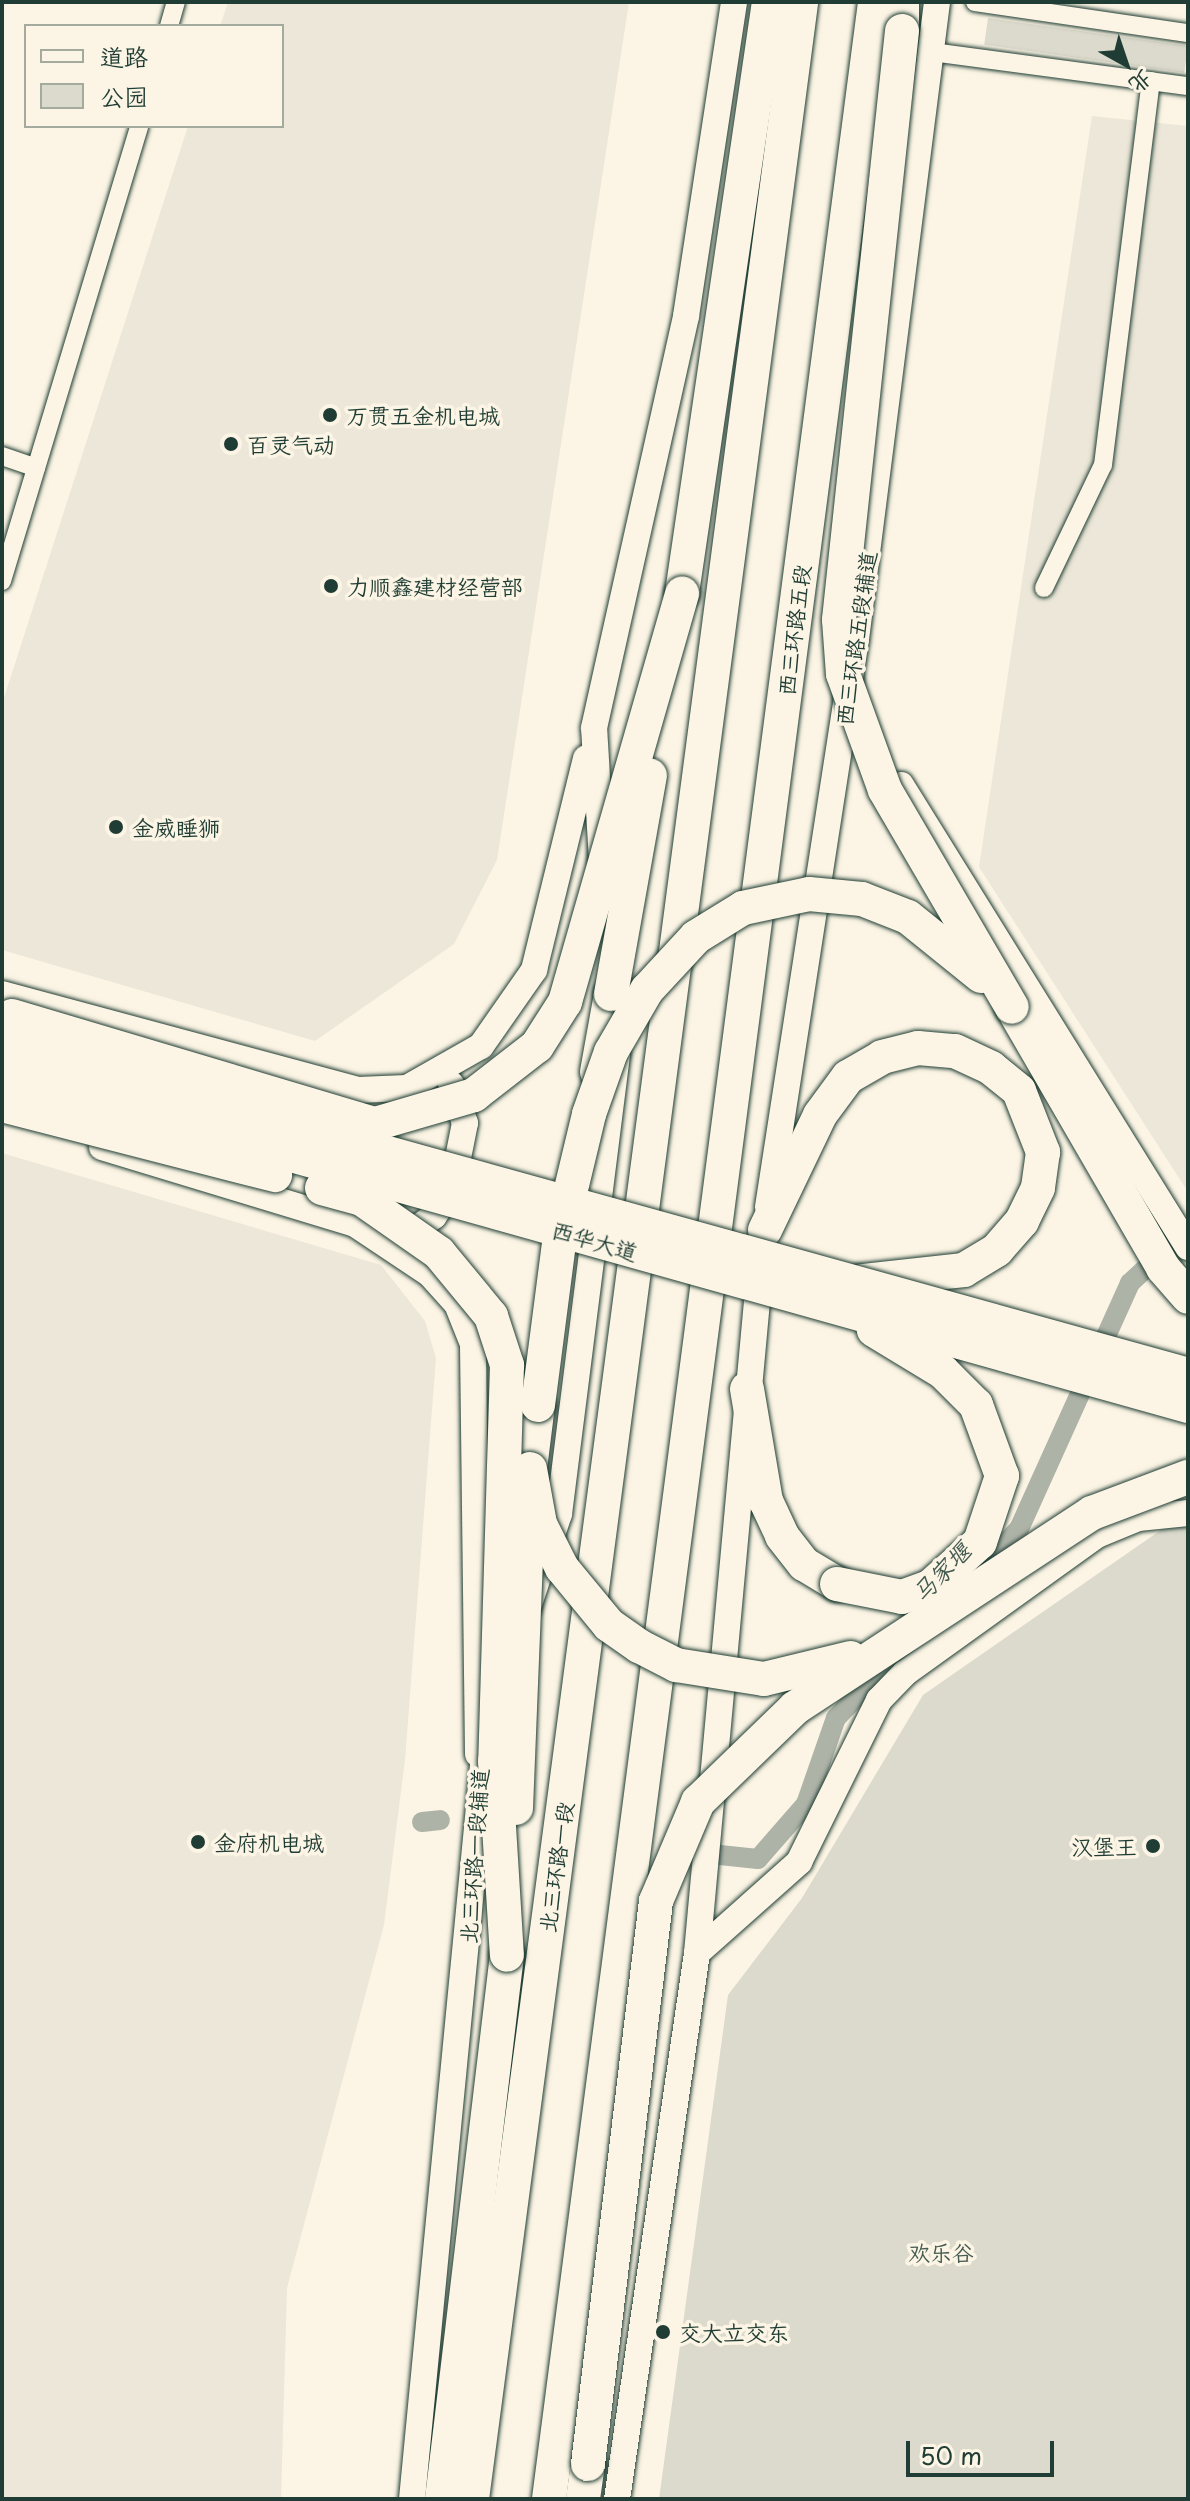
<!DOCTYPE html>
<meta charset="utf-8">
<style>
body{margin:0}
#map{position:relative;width:1190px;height:2501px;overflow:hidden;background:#fcf5e5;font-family:"Playpen Sans","LXGW WenKai TC",sans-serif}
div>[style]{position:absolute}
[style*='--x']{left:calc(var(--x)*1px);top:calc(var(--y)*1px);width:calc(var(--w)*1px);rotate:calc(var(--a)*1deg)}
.built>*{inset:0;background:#ece7d8}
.green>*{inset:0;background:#dcdacc;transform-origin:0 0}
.canal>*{height:20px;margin:-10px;padding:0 10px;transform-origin:10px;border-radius:10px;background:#aeb3a7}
.roads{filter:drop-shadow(0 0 2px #1f3d34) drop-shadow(0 0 2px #1f3d34)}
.street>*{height:18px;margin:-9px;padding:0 9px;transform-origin:9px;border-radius:9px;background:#fcf5e5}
.secondary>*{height:26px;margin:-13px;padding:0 13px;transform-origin:13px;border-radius:13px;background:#fcf5e5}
.highway>*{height:34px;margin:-17px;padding:0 17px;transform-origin:17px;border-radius:17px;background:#fcf5e5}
.bridges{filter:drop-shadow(0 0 2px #1f3d34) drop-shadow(0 0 2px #1f3d34)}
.highway-bridge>*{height:34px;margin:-17px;padding:0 17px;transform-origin:17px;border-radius:17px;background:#fcf5e5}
.dots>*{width:22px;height:22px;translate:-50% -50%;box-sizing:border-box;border:4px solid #fcf5e5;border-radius:50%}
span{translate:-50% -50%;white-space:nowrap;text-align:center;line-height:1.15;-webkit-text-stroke:7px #fcf5e5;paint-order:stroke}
.poi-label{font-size:22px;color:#1f3d34}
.left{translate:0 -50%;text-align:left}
.right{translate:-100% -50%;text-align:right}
.street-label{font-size:22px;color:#1f3d34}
.park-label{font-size:22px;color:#455c52}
.water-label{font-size:24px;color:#435a51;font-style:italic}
.frame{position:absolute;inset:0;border:4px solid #1f3d34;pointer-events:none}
.legend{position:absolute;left:24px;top:24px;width:260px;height:104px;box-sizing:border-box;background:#fcf5e5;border:2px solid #a4ab9e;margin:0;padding:10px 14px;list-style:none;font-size:24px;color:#1f3d34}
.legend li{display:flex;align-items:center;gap:16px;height:40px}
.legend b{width:40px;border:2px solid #a4ab9e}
.north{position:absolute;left:1086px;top:24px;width:80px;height:80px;-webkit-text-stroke:6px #fcf5e5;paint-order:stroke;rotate:140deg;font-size:22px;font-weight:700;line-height:32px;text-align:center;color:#1f3d34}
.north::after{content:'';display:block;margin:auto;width:28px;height:36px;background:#1f3d34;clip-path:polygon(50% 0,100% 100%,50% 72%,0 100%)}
.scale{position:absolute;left:906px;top:2441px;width:148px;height:36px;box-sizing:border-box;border:4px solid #1f3d34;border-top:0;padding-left:10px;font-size:24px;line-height:28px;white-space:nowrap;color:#1f3d34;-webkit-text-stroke:6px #fcf5e5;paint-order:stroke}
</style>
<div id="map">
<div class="built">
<i style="clip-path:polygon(228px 2px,629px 2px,497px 860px,454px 944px,315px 1041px,2px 950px,2px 704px,188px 126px,282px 126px,282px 26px,220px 26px)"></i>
<i style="clip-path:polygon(1092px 116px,1188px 126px,1188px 1192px,979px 867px)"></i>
<i style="clip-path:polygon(2px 1153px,381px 1265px,425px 1321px,436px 1358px,405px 1760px,384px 1925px,287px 2288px,281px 2499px,2px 2499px)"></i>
</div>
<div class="green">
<i style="left:988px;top:18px;width:202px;height:27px;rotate:8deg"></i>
<i style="clip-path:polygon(1171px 1523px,1188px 1527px,1188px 2499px,659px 2499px,728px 1995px,802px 1898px,923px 1695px)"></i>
</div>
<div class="canal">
<i style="--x:971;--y:1579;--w:69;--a:-46.2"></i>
<i style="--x:1019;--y:1529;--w:270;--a:-65.7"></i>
<i style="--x:1130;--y:1283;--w:25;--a:-43"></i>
<i style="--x:422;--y:1822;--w:18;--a:-6"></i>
<i style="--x:720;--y:1855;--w:38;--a:6"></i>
<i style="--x:758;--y:1859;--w:73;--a:-48.9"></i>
<i style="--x:806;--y:1804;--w:91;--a:-70.8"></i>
<i style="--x:836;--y:1718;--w:91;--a:-45.9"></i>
</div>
<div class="roads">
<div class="street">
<i style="--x:975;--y:2;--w:215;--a:8.3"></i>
<i style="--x:169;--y:26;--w:25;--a:-74"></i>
<i style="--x:932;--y:52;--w:258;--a:7.6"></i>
<i style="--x:2;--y:456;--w:36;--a:19"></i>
<i style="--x:2;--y:581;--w:475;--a:-73.2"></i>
<i style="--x:1044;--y:588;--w:136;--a:-64.4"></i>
<i style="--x:1103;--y:465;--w:387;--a:-82.9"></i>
</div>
<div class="secondary">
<i style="--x:901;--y:785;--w:544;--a:58.15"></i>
<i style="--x:602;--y:861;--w:133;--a:-93.4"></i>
<i style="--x:594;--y:728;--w:422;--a:-77.4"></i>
<i style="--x:686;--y:316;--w:318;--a:-81.3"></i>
<i style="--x:2;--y:994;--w:369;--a:15.1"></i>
<i style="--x:358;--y:1090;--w:49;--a:-2.3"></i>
<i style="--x:407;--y:1088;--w:85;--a:-29.6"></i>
<i style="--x:481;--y:1046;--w:93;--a:-55.1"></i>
<i style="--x:534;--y:970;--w:218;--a:-76.2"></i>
<i style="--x:102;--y:1147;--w:264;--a:16.9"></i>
<i style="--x:355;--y:1224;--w:90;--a:33.7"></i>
<i style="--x:430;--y:1274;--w:40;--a:48"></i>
<i style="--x:457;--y:1304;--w:43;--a:68.2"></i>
<i style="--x:473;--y:1344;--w:410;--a:89.3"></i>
<i style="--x:768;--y:1207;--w:575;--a:-81.19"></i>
<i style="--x:856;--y:639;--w:642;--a:-82.75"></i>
<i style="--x:398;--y:1242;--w:44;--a:-35.8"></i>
<i style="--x:434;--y:1216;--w:33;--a:-57"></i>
<i style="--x:452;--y:1188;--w:66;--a:-78.7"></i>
<i style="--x:465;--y:1123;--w:41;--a:-109.7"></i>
<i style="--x:528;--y:1607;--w:98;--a:-71.6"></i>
<i style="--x:559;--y:1514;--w:463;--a:-82.8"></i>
<i style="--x:697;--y:1953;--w:137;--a:-41.7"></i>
<i style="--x:799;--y:1862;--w:181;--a:-63.7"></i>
<i style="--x:879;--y:1700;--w:37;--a:-46"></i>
<i style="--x:905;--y:1673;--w:236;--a:-35.7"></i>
<i style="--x:1097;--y:1535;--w:44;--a:-22.5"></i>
<i style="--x:1138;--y:1518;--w:50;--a:-5.7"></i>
<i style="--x:412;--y:2499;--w:768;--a:-84.47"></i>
<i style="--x:617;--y:2499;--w:552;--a:-81.66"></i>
<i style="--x:697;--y:1953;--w:687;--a:-84.74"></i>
</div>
<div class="highway">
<i style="--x:902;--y:31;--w:29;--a:-90"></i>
<i style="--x:682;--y:593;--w:597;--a:-81.63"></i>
<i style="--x:1012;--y:1007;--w:302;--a:59.9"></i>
<i style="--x:1163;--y:1268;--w:38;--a:49"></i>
<i style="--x:597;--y:1072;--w:79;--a:-79.8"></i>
<i style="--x:765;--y:1230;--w:127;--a:-64.4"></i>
<i style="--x:820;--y:1115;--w:47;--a:-53.6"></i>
<i style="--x:848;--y:1077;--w:39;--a:-30"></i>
<i style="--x:882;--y:1057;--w:37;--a:-14"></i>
<i style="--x:918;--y:1048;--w:37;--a:5"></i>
<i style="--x:955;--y:1051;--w:40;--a:25"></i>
<i style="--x:991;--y:1068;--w:36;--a:39"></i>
<i style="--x:1019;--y:1091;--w:66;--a:68.5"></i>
<i style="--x:1043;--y:1152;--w:36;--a:98"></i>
<i style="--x:1038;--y:1188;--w:37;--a:116"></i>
<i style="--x:1022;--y:1221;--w:38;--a:131"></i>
<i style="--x:997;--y:1250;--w:39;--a:149"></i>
<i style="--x:964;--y:1270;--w:103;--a:173.8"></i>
<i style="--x:747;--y:1389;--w:114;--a:80.4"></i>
<i style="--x:766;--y:1501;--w:38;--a:65"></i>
<i style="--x:782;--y:1536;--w:36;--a:52"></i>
<i style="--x:804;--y:1564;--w:39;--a:31"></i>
<i style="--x:530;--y:1469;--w:64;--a:-82.9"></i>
<i style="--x:442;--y:2499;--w:548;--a:-83.19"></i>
<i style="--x:472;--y:2499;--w:2519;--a:-82.49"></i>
<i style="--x:549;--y:2499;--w:2518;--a:-82.56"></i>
<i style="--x:583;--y:2499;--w:35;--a:-82"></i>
</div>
</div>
<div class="bridges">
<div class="highway-bridge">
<i style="--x:902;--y:31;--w:592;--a:96.11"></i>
<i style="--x:839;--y:620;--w:54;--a:85.8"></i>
<i style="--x:843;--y:674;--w:123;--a:70.1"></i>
<i style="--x:885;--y:790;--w:251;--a:59.7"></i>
<i style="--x:611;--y:994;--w:222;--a:-79.9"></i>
<i style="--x:12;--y:1016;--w:379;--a:16.6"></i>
<i style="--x:375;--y:1124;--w:103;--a:-16.3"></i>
<i style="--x:474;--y:1095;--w:80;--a:-37.9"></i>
<i style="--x:537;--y:1046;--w:52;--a:-57.5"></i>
<i style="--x:565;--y:1002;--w:425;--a:-74"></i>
<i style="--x:2;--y:1046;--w:1231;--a:15.5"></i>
<i style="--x:2;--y:1074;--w:1232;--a:15.64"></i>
<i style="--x:2;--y:1105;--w:282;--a:14.4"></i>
<i style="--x:322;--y:1188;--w:41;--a:15.4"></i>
<i style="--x:362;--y:1199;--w:94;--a:35"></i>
<i style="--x:439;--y:1253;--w:82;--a:50.5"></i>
<i style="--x:491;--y:1316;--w:52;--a:71.9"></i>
<i style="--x:507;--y:1365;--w:396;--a:91.7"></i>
<i style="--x:495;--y:1761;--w:194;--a:86.5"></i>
<i style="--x:538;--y:1405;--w:171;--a:-82.6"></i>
<i style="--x:560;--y:1235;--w:124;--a:-76.5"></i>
<i style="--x:589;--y:1114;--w:66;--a:-70.5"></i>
<i style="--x:611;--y:1052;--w:72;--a:-59.9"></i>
<i style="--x:647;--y:990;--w:72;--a:-47.2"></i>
<i style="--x:696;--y:937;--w:55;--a:-31.7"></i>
<i style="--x:743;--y:908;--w:67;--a:-12"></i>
<i style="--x:809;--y:894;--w:53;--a:5.4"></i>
<i style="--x:862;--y:899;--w:49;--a:21.4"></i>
<i style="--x:908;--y:917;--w:94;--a:38.9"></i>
<i style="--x:530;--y:1469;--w:56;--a:79.7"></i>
<i style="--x:540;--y:1524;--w:49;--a:63.4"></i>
<i style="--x:562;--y:1568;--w:74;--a:50.5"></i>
<i style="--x:609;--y:1625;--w:37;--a:35"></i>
<i style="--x:639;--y:1646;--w:42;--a:27.2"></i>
<i style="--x:676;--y:1665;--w:89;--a:9"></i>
<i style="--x:764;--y:1679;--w:89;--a:-13.6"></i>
<i style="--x:837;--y:1584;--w:66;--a:11.3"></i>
<i style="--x:902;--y:1597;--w:30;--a:-20"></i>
<i style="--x:930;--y:1587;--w:67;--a:-42"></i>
<i style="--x:980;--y:1542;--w:70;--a:-71.6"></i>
<i style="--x:1002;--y:1476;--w:76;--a:-110.1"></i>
<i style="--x:976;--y:1405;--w:47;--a:-135"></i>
<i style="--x:943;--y:1372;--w:81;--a:-148.7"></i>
<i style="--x:516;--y:1808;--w:302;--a:-87.7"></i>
<i style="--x:588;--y:2464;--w:567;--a:-83.11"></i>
<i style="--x:656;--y:1901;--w:108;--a:-67"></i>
<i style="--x:698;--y:1802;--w:135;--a:-44.1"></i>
<i style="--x:795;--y:1708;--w:355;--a:-33.3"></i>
<i style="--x:1092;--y:1513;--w:103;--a:-20.6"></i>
</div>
</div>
<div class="dots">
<i style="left:330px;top:415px;background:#1f3d34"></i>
<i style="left:231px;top:444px;background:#1f3d34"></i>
<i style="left:331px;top:586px;background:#1f3d34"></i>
<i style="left:116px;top:827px;background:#1f3d34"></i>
<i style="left:198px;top:1842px;background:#1f3d34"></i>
<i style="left:1153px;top:1846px;background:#1f3d34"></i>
<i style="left:663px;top:2332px;background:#1f3d34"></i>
</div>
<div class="poi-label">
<span class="left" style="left:346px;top:415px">万贯五金机电城</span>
<span class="left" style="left:247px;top:444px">百灵气动</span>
<span class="left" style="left:347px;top:586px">力顺鑫建材经营部</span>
<span class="left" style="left:132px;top:827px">金威睡狮</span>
<span class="left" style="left:214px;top:1842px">金府机电城</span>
<span class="right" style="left:1137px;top:1846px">汉堡王</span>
<span class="left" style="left:679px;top:2332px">交大立交东</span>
</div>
<div class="street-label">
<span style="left:793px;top:630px;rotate:-83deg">西三环路五段</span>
<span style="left:855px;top:638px;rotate:-82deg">西三环路五段辅道</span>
<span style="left:595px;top:1240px;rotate:16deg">西华大道</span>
<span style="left:473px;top:1856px;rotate:-86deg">北三环路一段辅道</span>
<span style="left:555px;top:1867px;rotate:-82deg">北三环路一段</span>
</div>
<div class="park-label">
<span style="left:941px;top:2252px">欢乐谷</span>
</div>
<div class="water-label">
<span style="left:941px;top:1572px;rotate:-46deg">马家堰</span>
</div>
<div class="frame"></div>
<ul class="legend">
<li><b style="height:10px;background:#fcf5e5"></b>道路</li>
<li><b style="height:22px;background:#dcdacc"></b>公园</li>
</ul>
<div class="north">北</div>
<div class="scale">50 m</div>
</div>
